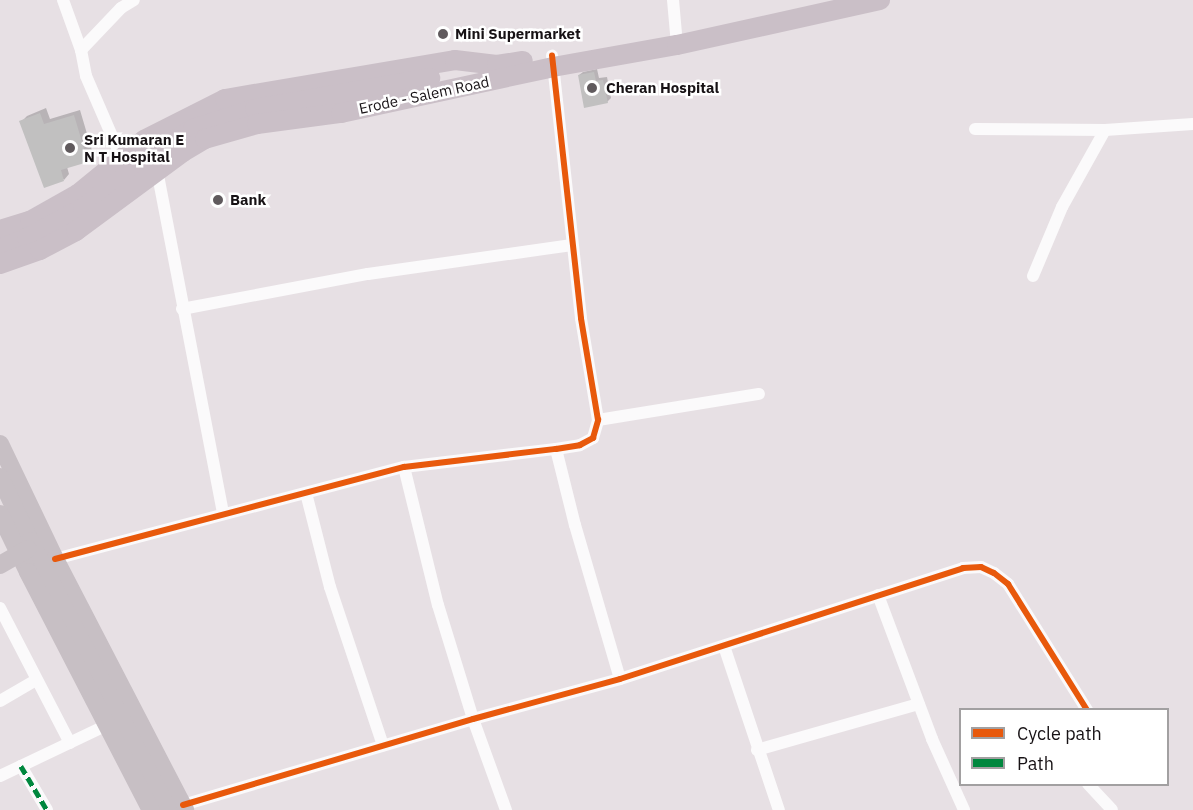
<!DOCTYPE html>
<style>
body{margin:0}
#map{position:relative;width:1193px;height:810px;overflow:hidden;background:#e7e0e4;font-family:"IBM Plex Sans",sans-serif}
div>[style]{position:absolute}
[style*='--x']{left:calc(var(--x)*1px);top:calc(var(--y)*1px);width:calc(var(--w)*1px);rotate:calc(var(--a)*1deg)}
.shadow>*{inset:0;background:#0003}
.building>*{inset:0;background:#c1c0c0}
.minor>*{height:12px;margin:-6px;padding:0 6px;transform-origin:6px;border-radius:6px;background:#fbfafb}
.primary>*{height:18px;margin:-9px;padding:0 9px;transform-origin:9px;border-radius:9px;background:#c7bfc4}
.trunk>*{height:20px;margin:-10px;padding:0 10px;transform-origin:10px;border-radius:10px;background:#cabfc7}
.quiet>*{height:4.5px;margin-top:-2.25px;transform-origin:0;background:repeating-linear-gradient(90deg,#00873e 0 9px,transparent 0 13.5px)}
.cycleway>*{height:6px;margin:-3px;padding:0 3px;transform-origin:3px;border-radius:3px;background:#e8590c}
.dots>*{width:16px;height:16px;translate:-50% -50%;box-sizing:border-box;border:3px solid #fff;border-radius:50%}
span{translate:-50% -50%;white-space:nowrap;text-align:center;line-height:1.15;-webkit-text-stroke:5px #fff;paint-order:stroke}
.poi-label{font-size:15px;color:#171215;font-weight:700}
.left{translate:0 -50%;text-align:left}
.street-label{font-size:15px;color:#171215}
.legend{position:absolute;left:959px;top:708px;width:210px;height:78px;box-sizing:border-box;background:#fff;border:2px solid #a2a0a1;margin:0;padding:8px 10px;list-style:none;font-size:18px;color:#171215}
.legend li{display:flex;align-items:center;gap:12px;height:30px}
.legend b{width:30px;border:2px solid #a2a0a1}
</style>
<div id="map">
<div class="shadow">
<i style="clip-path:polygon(597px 69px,599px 78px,607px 77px,611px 98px,607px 102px,579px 75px,583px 72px)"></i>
<i style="clip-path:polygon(46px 108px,50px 119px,80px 110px,93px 154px,87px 160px,67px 167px,69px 174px,64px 180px,21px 122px,27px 116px)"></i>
</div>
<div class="building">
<i style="clip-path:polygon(594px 72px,596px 81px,603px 80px,608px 103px,584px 108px,578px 75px)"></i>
<i style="clip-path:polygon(40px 113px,44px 124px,74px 115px,88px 162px,61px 170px,64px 181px,44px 188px,19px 121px)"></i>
</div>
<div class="minor">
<i style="--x:63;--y:0;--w:53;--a:70.2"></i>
<i style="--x:81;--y:50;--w:26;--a:79"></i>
<i style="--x:86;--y:76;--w:96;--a:66.6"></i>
<i style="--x:673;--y:0;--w:45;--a:84.9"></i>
<i style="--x:81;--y:50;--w:58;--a:-46.4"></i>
<i style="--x:121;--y:8;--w:15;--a:-32"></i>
<i style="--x:975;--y:129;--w:130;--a:0.4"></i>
<i style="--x:1105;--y:130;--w:88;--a:-3.9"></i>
<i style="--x:156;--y:165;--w:355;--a:79.1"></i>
<i style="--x:1033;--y:276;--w:75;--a:-67.2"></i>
<i style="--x:1062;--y:207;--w:88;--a:-60.8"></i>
<i style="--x:182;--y:309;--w:189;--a:-10.7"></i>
<i style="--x:368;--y:274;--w:206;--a:-8.1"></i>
<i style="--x:598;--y:420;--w:163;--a:-9.2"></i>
<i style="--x:556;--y:449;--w:78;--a:76"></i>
<i style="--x:575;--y:525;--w:160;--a:73.7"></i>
<i style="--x:404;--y:467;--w:142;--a:76.2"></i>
<i style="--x:438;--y:605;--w:119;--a:72.9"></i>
<i style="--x:473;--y:719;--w:97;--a:70.1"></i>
<i style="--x:306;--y:493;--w:97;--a:75.7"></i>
<i style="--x:330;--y:587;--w:167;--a:71.5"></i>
<i style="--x:55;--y:559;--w:361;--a:-14.8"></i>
<i style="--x:404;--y:467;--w:153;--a:-6.8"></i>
<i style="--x:556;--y:449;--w:24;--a:-9"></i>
<i style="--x:580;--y:445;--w:15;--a:-28"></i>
<i style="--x:593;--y:438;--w:19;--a:-74"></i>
<i style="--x:598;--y:420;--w:103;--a:-99.5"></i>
<i style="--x:581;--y:318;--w:264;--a:-96.3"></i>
<i style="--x:878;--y:595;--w:154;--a:69.4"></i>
<i style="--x:932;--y:739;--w:78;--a:65.7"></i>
<i style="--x:0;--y:608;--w:152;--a:62.6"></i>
<i style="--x:724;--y:646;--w:173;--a:71.5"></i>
<i style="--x:0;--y:701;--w:42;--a:-30.3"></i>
<i style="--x:757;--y:750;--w:168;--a:-15.9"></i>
<i style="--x:21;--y:766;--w:51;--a:59.4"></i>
<i style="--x:0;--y:776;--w:123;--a:-25.5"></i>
<i style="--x:1088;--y:784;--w:35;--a:47"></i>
<i style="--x:183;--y:805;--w:302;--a:-16.5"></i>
<i style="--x:473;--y:719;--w:152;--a:-15.2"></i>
<i style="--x:620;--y:679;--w:361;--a:-17.9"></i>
<i style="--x:963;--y:568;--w:18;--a:-3"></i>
<i style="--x:981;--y:567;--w:14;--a:25"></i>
<i style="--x:994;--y:573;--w:18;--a:38"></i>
<i style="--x:1008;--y:584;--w:149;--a:57.9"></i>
</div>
<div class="primary">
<i style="--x:0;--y:444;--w:127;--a:64.4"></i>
<i style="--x:55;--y:559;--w:283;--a:62.6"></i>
<i style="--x:0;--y:477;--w:71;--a:64.9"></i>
<i style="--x:30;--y:541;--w:302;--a:62.8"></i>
<i style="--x:0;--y:514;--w:64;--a:64.2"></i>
<i style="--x:28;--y:572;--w:268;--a:62.7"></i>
<i style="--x:0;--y:565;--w:32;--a:-30"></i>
</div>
<div class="trunk">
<i style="--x:0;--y:230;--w:31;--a:-17"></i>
<i style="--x:30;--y:221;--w:55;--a:-29.4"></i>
<i style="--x:78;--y:194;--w:85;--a:-39.3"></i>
<i style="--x:144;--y:140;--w:91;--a:-26.8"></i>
<i style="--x:225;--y:99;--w:233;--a:-9.6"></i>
<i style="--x:455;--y:60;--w:42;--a:6.8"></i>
<i style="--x:497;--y:65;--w:26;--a:-9"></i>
<i style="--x:0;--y:249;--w:29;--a:-22"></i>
<i style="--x:27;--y:238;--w:64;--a:-28.2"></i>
<i style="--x:83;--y:208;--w:94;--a:-37.2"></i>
<i style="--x:158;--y:151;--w:41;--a:-32.2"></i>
<i style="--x:193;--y:129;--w:65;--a:-17.9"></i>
<i style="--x:255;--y:109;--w:178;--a:-10"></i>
<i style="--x:0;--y:264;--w:42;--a:-19.3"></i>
<i style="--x:40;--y:250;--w:41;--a:-27.8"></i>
<i style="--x:76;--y:231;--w:133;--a:-36.4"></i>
<i style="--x:183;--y:152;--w:26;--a:-31"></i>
<i style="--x:205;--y:139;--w:54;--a:-16.1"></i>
<i style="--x:257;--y:124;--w:85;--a:-7.5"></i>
<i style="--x:341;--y:113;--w:217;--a:-12.2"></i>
<i style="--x:553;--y:67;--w:126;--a:-10.1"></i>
<i style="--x:677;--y:45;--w:208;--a:-12.5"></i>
</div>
<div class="quiet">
<i style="--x:21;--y:766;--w:51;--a:59.4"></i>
</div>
<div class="cycleway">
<i style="--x:55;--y:559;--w:361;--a:-14.8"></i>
<i style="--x:404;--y:467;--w:153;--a:-6.8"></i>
<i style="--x:556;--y:449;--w:24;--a:-9"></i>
<i style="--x:580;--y:445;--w:15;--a:-28"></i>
<i style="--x:593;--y:438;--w:19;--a:-74"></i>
<i style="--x:598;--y:420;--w:103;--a:-99.5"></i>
<i style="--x:581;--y:318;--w:264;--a:-96.3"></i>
<i style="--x:183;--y:805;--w:302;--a:-16.5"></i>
<i style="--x:473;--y:719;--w:152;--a:-15.2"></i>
<i style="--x:620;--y:679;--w:361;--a:-17.9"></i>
<i style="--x:963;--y:568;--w:18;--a:-3"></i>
<i style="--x:981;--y:567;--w:14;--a:25"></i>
<i style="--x:994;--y:573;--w:18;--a:38"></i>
<i style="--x:1008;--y:584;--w:149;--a:57.9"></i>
</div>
<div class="dots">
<i style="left:443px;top:34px;background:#605a5d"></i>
<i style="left:592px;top:88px;background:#605a5d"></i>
<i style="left:70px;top:148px;background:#605a5d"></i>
<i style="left:218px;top:200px;background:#605a5d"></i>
</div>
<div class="poi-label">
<span class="left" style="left:455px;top:34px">Mini Supermarket</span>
<span class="left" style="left:606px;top:88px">Cheran Hospital</span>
<span class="left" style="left:84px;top:148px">Sri Kumaran E<br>N T Hospital</span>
<span class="left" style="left:230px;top:200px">Bank</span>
</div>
<div class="street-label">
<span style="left:424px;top:95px;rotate:-12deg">Erode - Salem Road</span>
</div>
<ul class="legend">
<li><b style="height:8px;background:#e8590c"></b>Cycle path</li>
<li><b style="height:8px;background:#00873e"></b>Path</li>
</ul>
</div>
